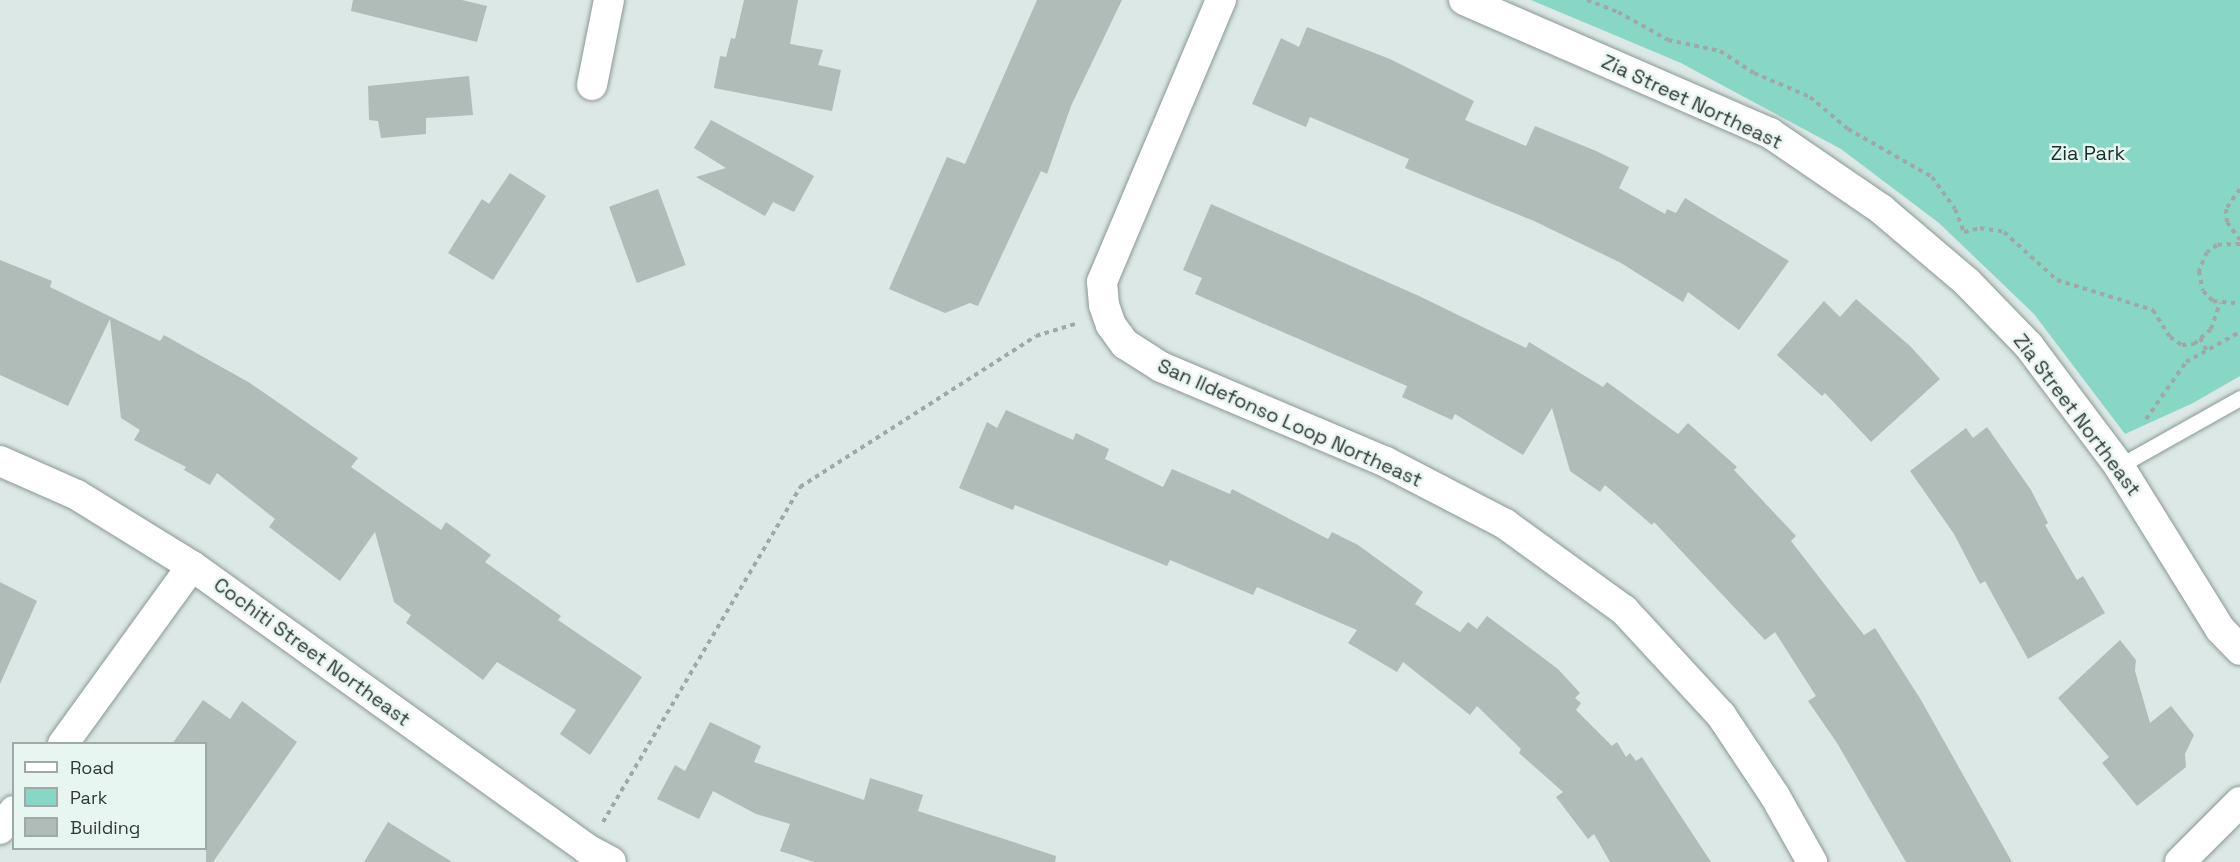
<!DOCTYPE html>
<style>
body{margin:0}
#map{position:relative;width:2240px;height:862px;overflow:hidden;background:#dbe8e5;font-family:"Space Grotesk",sans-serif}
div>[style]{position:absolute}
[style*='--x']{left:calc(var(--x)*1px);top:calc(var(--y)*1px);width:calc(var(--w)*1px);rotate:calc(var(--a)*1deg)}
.green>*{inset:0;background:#88d7c4}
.building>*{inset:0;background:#afbcb8;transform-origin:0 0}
.path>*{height:4px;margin-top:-2px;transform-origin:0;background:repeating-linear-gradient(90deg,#9ea9a6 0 4.5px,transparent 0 9px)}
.roads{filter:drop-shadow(0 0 2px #8b9794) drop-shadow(0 0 2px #8b9794)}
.lane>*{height:15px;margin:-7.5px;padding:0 7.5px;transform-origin:7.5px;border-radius:7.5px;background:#fff}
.street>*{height:30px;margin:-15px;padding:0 15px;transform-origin:15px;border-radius:15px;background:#fff}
span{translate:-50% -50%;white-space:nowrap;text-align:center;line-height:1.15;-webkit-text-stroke:5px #e8f6f2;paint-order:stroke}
.street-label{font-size:20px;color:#323836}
.park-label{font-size:20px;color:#172f29}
.legend{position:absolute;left:12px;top:742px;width:195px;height:108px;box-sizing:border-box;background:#e8f6f2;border:2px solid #9faaa7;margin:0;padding:8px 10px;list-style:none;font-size:18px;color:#323836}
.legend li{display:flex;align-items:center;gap:12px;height:30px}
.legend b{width:30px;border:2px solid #9faaa7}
</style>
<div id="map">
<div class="green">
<i style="clip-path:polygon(1531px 0,2240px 0,2240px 376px,2193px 403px,2125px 434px,2034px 314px,1939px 223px,1841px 149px,1681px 63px)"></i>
</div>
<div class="building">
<i style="clip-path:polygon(353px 0,462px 0,487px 6px,477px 42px,351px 11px)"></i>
<i style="clip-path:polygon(744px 0,798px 0,790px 44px,823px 50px,818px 65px,841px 70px,832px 111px,714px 88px,720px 56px,726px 57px,731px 38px,735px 39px)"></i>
<i style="clip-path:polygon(1037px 0,1122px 0,1071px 106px,1047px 174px,1041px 171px,978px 306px,970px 303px,945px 313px,889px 289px,947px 157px,965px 164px)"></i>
<i style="clip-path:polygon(1307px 27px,1390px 59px,1474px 101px,1465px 120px,1526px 146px,1535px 126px,1596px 151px,1629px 167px,1619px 188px,1665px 214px,1667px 209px,1676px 213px,1685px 198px,1789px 261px,1739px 330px,1688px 292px,1683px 302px,1621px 263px,1534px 221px,1405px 168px,1409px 159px,1310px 117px,1306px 127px,1252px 104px,1281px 38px,1299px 47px)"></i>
<i style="clip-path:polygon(469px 76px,473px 115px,426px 118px,426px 134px,381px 138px,378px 121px,369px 120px,368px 86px)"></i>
<i style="clip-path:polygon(711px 120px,814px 176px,794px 212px,773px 202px,765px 216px,696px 177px,726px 168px,694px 148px)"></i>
<i style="clip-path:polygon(510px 173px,546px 196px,493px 280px,448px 253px,482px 199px,489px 204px)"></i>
<i style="left:658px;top:189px;width:81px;height:52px;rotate:70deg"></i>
<i style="clip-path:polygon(1211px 204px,1419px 296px,1526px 348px,1529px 342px,1603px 387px,1607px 382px,1678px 434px,1688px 423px,1737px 467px,1734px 470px,1796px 536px,1791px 541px,1864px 635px,1875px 628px,1921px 700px,2012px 862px,1906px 862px,1837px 743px,1808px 701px,1816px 696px,1775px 632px,1765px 640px,1654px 522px,1652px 525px,1605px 485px,1600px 492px,1570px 471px,1552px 408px,1523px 455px,1455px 414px,1452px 420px,1402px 397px,1407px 386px,1195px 294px,1202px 278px,1183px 270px)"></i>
<i style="clip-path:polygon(0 260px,52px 281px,50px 287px,160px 341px,164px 335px,250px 383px,358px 458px,351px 467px,441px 530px,446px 522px,491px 555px,485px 562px,561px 616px,558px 620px,642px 677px,590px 755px,560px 734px,576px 710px,497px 662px,483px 680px,406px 623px,411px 615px,394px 602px,375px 532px,340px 581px,269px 527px,275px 519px,217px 473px,210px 485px,184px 470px,186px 467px,134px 440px,140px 430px,121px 418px,110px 319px,68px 406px,0 375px)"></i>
<i style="clip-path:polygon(1856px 299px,1910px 346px,1940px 379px,1871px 442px,1825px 393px,1822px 396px,1777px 355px,1824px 301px,1840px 317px)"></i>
<i style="clip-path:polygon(1006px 410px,1073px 440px,1076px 433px,1109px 449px,1105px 459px,1163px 487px,1172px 469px,1230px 494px,1232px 489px,1328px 539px,1332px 532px,1358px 545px,1423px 592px,1415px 604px,1460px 632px,1468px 622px,1477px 629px,1487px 616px,1558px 669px,1580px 693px,1575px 698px,1581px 703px,1576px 710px,1612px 746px,1617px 742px,1626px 757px,1630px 753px,1636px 761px,1642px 757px,1711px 862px,1610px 862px,1594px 834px,1588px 839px,1556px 797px,1563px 792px,1519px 753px,1521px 749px,1477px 706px,1470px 715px,1403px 662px,1397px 672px,1348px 643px,1357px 630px,1257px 587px,1253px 595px,1170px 560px,1167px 566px,1015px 505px,1013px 510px,959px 488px,987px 422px,997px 428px)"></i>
<i style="clip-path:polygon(1987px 427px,2031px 490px,2048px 523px,2045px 525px,2077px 580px,2083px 576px,2105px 613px,2028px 659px,1985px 581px,1980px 584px,1954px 534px,1910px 471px,1966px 428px,1973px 438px)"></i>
<i style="clip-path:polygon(0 582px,37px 601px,0 684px)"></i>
<i style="clip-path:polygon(2120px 640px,2136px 660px,2135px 671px,2150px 723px,2171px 706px,2194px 735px,2185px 754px,2186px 767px,2137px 806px,2102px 763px,2109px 757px,2058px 698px)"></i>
<i style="clip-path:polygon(203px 700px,230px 719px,242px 701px,297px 742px,213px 862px,206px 862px,206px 744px,172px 744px)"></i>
<i style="clip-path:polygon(710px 722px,761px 746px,754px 762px,864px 800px,870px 778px,923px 795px,918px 811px,1056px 856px,1055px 862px,814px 862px,780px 851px,790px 824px,756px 814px,713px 791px,699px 819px,657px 799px,675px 765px,685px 771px)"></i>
<i style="clip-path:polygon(388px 822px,452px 862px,364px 862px)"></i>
</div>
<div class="path">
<i style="--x:1587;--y:0;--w:33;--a:21"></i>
<i style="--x:1618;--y:12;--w:57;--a:29.2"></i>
<i style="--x:1668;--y:40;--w:53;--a:11.9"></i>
<i style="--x:1720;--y:51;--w:40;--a:32.9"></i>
<i style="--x:1754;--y:73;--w:61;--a:23.2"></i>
<i style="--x:1810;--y:97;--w:50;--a:40.1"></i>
<i style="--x:1848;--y:129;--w:97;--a:29.7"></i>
<i style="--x:1932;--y:177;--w:39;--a:54"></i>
<i style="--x:1955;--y:209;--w:25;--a:69"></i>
<i style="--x:2240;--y:189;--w:24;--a:125"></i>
<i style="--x:2226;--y:209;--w:13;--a:86"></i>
<i style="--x:2227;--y:222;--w:22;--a:54"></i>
<i style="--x:1964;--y:232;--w:16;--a:-14"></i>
<i style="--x:1980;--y:228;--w:24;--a:9"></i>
<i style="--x:2004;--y:232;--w:72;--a:42.2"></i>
<i style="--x:2057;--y:280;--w:101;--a:17.4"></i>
<i style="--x:2153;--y:310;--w:32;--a:58"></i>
<i style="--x:2170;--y:337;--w:14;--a:34"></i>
<i style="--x:2182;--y:345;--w:12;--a:-5"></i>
<i style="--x:2194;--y:344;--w:23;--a:-41"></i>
<i style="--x:2211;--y:329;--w:28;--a:-71"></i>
<i style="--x:2240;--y:244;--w:23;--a:178"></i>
<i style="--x:2217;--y:245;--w:12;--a:145"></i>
<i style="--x:2207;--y:252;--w:21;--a:113"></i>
<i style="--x:2199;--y:271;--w:20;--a:79"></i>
<i style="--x:2203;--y:291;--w:14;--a:45"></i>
<i style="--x:2213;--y:301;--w:27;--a:6"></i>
<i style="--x:2200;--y:338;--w:15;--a:62"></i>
<i style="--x:2146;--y:419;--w:70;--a:-54.9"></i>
<i style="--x:2186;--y:362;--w:62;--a:-29.1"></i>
<i style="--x:603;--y:822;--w:389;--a:-59.5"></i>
<i style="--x:800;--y:487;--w:280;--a:-32.6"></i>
<i style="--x:1036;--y:336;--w:41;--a:-17.1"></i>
</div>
<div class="roads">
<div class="lane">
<i style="--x:2119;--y:466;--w:139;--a:-29.3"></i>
</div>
<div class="street">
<i style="--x:1221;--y:0;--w:306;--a:112.9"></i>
<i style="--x:1102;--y:282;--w:23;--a:85"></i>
<i style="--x:1104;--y:305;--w:21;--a:71"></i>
<i style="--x:1111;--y:325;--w:24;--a:54"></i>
<i style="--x:1125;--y:344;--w:43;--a:32.6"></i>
<i style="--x:1161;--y:367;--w:244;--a:22.9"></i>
<i style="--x:1386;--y:462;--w:134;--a:27.5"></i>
<i style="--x:1505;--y:524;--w:147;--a:35.9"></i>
<i style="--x:1624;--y:610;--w:143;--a:47.3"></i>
<i style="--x:1721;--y:715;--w:97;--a:56.3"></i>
<i style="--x:1775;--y:796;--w:76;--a:60.7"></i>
<i style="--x:1464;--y:0;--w:334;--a:23.5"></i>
<i style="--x:1770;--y:133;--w:135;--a:34.4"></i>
<i style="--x:1881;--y:209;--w:113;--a:40.3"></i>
<i style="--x:1967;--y:282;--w:89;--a:45.9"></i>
<i style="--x:2029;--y:346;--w:150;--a:53.1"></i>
<i style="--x:2119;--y:466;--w:192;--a:58.2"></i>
<i style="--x:2220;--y:629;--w:29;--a:46"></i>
<i style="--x:592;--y:85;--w:87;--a:-78.7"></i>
<i style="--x:0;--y:461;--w:84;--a:23.8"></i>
<i style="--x:77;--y:495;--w:135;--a:31.7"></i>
<i style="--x:192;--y:566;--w:486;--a:35.6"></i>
<i style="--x:587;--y:849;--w:27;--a:28"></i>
<i style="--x:63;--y:744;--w:220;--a:-54.1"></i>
<i style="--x:0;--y:829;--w:23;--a:-52"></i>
<i style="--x:2180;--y:862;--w:85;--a:-45"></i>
</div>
</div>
<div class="street-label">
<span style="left:1692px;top:102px;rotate:25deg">Zia Street Northeast</span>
<span style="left:2077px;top:415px;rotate:53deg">Zia Street Northeast</span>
<span style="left:1290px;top:423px;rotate:24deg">San Ildefonso Loop Northeast</span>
<span style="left:312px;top:652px;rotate:36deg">Cochiti Street Northeast</span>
</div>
<div class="park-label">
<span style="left:2088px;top:153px">Zia Park</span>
</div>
<ul class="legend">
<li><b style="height:8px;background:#fff"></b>Road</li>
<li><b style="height:16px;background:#88d7c4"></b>Park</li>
<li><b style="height:16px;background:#afbcb8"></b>Building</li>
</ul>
</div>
